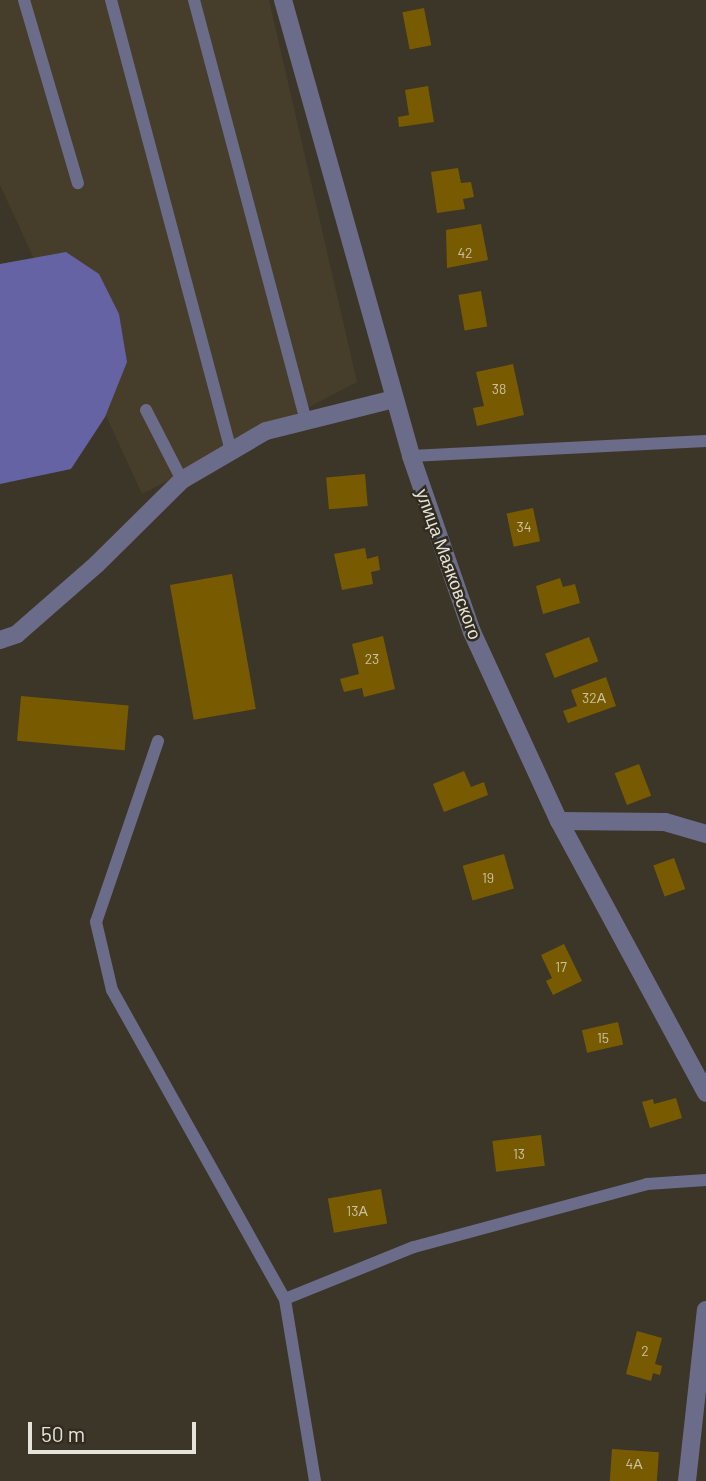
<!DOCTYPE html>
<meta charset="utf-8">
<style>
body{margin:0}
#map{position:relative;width:706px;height:1481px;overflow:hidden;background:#3c3628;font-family:Barlow,sans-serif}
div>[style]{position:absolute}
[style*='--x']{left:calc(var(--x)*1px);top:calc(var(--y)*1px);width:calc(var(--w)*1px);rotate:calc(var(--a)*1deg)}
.built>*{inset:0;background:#463e2a}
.water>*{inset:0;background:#6563a4}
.building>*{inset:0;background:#785b00;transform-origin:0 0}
.service>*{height:12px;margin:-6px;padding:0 6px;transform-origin:6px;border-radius:6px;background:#6b6c89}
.minor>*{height:18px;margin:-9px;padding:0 9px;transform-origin:9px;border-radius:9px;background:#6b6c89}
span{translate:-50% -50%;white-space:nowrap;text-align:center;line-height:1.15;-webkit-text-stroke:5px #312c1f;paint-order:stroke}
.number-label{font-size:14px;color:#cac1a4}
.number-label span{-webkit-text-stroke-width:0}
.street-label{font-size:18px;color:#e6e3da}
.scale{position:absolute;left:28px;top:1422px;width:168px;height:32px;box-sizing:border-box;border:4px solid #e6e3da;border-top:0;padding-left:9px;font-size:21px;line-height:24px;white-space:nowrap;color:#e6e3da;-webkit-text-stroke:5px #312c1f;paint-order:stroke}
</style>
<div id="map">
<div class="built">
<i style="clip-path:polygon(0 0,269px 0,357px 382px,142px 494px,0 185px)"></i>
</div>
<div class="water">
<i style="clip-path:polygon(66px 252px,99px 274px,119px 314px,127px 362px,105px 417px,71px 469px,0 484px,0 264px)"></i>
</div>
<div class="building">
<i style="left:424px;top:8px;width:38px;height:22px;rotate:79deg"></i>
<i style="clip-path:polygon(428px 86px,434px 122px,399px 127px,398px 117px,409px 115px,405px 90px)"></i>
<i style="clip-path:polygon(458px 168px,461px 183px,471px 182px,474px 197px,463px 199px,465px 209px,437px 213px,431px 172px)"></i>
<i style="clip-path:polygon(481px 224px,488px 260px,447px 268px,446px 230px)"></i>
<i style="left:481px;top:291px;width:36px;height:23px;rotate:80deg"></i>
<i style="clip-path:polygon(513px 364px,524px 415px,477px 426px,473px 408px,484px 406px,476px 372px)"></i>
<i style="left:365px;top:474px;width:32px;height:39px;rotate:85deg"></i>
<i style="left:533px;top:508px;width:34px;height:27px;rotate:78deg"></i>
<i style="clip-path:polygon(365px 548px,367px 559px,378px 556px,380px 570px,371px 572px,373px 584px,342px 590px,334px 554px)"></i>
<i style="left:232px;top:574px;width:137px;height:63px;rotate:80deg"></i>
<i style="clip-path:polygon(560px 578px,563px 587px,575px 584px,580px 603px,543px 614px,536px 586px)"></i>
<i style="clip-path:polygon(383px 636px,395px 689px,364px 697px,362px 688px,344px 692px,340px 679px,359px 674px,352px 644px)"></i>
<i style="left:589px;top:637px;width:26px;height:47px;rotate:69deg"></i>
<i style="clip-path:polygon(606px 677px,616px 706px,568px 723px,563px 711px,577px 706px,571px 690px)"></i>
<i style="left:21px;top:696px;width:108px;height:45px;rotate:5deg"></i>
<i style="left:639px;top:764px;width:34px;height:26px;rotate:69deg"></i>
<i style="clip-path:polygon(464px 771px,471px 787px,484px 782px,488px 795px,444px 812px,433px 784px)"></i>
<i style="left:504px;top:854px;width:36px;height:43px;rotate:74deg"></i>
<i style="left:674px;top:858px;width:33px;height:22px;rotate:70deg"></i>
<i style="clip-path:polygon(564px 944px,582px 981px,553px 995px,546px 981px,552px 978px,541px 955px)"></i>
<i style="left:618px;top:1022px;width:23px;height:37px;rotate:77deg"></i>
<i style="clip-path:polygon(676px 1098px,682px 1118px,650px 1128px,642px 1102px,653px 1099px,654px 1104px)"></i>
<i style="left:541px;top:1135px;width:31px;height:49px;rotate:83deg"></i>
<i style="left:381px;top:1189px;width:35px;height:54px;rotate:80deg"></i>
<i style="clip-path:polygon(637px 1331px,662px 1338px,655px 1364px,662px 1366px,660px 1375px,653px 1373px,651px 1381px,626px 1374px)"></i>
<i style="left:612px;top:1449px;width:47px;height:32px;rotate:4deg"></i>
</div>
<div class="service">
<i style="--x:24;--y:0;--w:191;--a:73.6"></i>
<i style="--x:111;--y:0;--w:467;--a:75.1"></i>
<i style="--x:194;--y:0;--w:436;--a:75.1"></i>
<i style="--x:146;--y:410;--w:79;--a:62.8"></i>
<i style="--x:411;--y:456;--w:295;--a:-2.9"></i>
<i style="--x:158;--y:741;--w:191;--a:108.9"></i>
<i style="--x:96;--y:922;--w:70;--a:76.8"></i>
<i style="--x:112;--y:990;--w:354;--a:60.8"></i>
<i style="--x:315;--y:1481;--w:184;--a:-99.4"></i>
<i style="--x:285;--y:1299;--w:139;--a:-22"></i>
<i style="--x:414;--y:1247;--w:241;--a:-15.1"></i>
<i style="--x:647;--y:1184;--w:59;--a:-3.9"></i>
</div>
<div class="minor">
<i style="--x:283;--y:0;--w:474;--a:74.3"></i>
<i style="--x:411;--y:456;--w:186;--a:70.9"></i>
<i style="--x:472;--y:632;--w:208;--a:65.3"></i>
<i style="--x:559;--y:821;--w:309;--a:61.6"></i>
<i style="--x:0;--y:640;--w:18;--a:-19"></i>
<i style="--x:17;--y:634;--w:106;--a:-41.2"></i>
<i style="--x:97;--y:564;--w:120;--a:-44.7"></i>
<i style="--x:182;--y:480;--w:97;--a:-30.3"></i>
<i style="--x:266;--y:431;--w:132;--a:-14"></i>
<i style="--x:559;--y:821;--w:106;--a:0.5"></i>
<i style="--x:665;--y:822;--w:43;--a:16.3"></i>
<i style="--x:687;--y:1481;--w:172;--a:-83.7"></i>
</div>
<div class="number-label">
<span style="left:465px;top:253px">42</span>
<span style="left:499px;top:389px">38</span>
<span style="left:524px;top:527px">34</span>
<span style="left:372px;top:659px">23</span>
<span style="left:594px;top:698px">32А</span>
<span style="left:488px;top:878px">19</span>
<span style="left:561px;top:967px">17</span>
<span style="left:603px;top:1038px">15</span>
<span style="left:519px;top:1154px">13</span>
<span style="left:357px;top:1211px">13А</span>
<span style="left:645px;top:1351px">2</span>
<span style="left:634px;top:1464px">4А</span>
</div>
<div class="street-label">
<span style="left:449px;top:564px;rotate:70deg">улица Маяковского</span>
</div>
<div class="scale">50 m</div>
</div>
